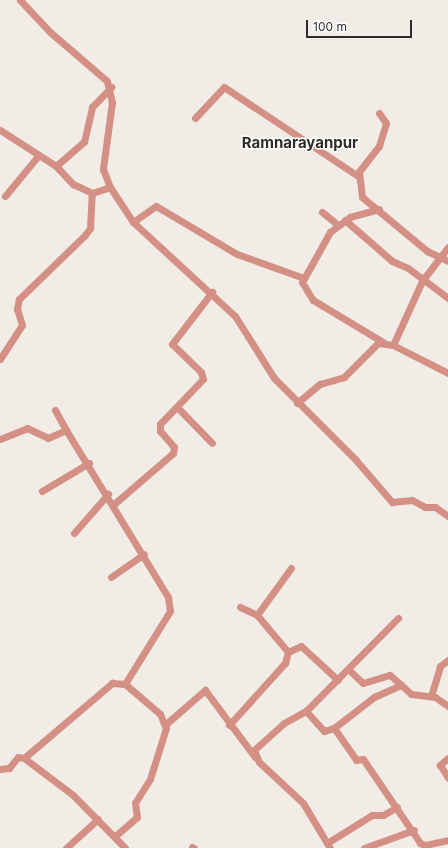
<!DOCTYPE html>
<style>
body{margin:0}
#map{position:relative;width:448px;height:848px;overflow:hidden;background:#f1ece6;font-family:Inter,sans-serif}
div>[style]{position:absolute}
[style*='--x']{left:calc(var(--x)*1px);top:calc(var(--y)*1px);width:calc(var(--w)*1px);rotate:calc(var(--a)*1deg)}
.street>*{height:7px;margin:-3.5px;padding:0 3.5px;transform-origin:3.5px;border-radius:3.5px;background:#d49085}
span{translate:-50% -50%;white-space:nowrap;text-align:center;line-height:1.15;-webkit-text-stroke:3px #fff;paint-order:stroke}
.district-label{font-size:15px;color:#2f2d2a;font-weight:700}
.scale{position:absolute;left:306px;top:20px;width:106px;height:18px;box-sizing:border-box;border:2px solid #2f2d2a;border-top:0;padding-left:5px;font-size:12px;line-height:14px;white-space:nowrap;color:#2f2d2a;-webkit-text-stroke:3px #fff;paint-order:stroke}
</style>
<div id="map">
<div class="street">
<i style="--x:20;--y:0;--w:44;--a:46.8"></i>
<i style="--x:50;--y:32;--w:75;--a:40.7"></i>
<i style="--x:107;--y:81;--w:22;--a:77"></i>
<i style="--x:112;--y:102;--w:68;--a:97.7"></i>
<i style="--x:103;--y:169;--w:19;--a:69"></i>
<i style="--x:110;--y:187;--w:42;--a:56.7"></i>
<i style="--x:133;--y:222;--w:139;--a:42.7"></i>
<i style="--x:235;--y:316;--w:73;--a:57.8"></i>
<i style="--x:274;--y:378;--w:115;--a:45"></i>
<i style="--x:355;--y:459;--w:57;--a:49.3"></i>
<i style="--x:392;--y:502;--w:20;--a:-6"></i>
<i style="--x:412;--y:500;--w:15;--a:28"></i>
<i style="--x:425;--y:507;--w:10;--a:0"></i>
<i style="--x:435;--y:507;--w:16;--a:35"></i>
<i style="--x:379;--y:113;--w:12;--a:55"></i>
<i style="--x:386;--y:123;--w:24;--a:107"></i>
<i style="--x:379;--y:146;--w:33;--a:128"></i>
<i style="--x:359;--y:172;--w:25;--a:83"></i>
<i style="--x:362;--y:197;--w:85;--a:39.7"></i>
<i style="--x:427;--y:251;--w:23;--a:25"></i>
<i style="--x:195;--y:118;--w:42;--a:-46.9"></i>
<i style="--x:224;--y:87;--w:161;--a:33.6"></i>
<i style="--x:0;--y:130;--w:67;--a:32.7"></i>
<i style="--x:56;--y:166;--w:37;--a:-41"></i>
<i style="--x:84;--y:142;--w:36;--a:-77"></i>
<i style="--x:92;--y:107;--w:28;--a:-46"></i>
<i style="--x:56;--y:166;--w:25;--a:47"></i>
<i style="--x:73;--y:184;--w:21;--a:25"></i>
<i style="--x:5;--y:196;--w:52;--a:-50.5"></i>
<i style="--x:379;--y:209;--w:30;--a:165"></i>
<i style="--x:350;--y:217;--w:25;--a:143"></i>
<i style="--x:330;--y:232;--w:57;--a:119.2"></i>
<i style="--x:302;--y:282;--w:21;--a:59"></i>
<i style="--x:313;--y:300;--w:82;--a:31"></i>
<i style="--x:322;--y:212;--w:21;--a:39"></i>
<i style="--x:345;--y:220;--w:62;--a:41.1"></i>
<i style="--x:392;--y:261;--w:17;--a:24"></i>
<i style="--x:408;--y:268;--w:50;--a:36.9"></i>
<i style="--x:133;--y:222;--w:28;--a:-35"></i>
<i style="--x:156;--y:206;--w:94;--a:30.7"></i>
<i style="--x:237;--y:254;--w:71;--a:19.7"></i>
<i style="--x:393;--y:345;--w:70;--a:-65.6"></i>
<i style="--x:422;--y:281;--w:43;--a:-52.6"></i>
<i style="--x:0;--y:359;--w:40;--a:-57.1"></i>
<i style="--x:22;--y:325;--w:17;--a:-107"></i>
<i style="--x:17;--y:309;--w:10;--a:-79"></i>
<i style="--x:19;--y:299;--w:92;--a:-44.1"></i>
<i style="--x:85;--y:235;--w:9;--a:-54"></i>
<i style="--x:90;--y:228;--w:35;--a:-87"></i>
<i style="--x:92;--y:193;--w:19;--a:-18"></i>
<i style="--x:297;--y:403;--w:30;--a:-40"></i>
<i style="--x:320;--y:384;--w:25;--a:-16"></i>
<i style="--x:344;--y:377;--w:48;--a:-45"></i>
<i style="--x:378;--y:343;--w:15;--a:8"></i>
<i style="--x:393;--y:345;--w:62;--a:27"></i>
<i style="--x:177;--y:407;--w:50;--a:45.8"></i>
<i style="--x:55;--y:410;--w:23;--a:61"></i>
<i style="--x:0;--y:439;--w:29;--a:-22"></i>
<i style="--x:27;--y:428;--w:23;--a:25"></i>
<i style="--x:48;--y:438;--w:20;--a:-24"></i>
<i style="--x:66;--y:430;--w:196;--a:58.6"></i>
<i style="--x:168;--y:597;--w:14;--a:82"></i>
<i style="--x:170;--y:611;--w:86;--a:121.7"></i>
<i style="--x:125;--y:684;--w:46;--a:40.6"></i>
<i style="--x:160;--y:714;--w:15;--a:67"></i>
<i style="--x:166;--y:728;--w:53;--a:107.4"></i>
<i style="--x:150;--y:779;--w:28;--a:122"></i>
<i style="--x:135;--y:803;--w:14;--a:82"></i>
<i style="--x:137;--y:817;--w:29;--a:139"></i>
<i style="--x:42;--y:491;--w:55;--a:-30.8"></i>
<i style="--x:114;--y:504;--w:78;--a:-40.8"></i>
<i style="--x:173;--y:453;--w:6;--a:-81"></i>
<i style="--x:174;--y:447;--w:21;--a:-131"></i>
<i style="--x:160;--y:431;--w:7;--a:-90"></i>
<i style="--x:160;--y:424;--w:62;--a:-46.3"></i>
<i style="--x:203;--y:379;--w:7;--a:-106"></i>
<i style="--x:201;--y:372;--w:40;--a:-136"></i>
<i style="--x:172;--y:344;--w:66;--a:-52.4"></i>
<i style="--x:74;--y:533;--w:52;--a:-48.9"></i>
<i style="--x:111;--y:577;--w:40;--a:-34.9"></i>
<i style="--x:240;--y:607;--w:19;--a:25"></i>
<i style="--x:257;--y:615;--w:48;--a:50"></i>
<i style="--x:288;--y:652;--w:14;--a:-25"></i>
<i style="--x:301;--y:646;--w:50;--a:42.6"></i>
<i style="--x:257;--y:615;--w:58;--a:-54.1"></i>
<i style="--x:349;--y:670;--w:19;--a:43"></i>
<i style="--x:363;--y:683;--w:28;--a:-17"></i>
<i style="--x:390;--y:675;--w:28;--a:42"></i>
<i style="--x:411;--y:694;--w:24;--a:7"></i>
<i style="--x:435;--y:697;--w:16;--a:35"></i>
<i style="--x:431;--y:696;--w:31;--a:-73"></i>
<i style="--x:440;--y:666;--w:10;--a:-37"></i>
<i style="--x:306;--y:711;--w:27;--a:48"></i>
<i style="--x:324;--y:731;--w:10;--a:-17"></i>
<i style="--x:334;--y:728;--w:39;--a:55"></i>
<i style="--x:356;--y:760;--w:7;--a:-8"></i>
<i style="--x:363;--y:759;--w:102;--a:55.8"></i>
<i style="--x:420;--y:843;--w:5;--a:22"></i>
<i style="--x:425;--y:845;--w:24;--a:-12"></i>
<i style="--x:166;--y:724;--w:52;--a:-41.1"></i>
<i style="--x:205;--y:690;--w:84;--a:53.3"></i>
<i style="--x:229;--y:725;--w:84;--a:-47.9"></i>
<i style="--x:285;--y:663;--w:11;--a:-75"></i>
<i style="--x:334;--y:728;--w:51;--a:-37.8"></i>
<i style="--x:374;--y:697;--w:30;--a:-24"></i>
<i style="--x:24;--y:758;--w:116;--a:-40.4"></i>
<i style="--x:112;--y:683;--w:13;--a:4"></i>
<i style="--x:448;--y:758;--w:11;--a:139"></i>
<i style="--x:440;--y:765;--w:15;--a:58"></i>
<i style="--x:0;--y:769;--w:9;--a:-6"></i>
<i style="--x:9;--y:768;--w:14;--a:-51"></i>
<i style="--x:18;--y:757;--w:6;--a:9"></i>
<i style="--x:24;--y:758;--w:61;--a:37.1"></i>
<i style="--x:73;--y:795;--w:74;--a:45.5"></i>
<i style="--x:327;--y:843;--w:53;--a:-31.9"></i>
<i style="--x:372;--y:815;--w:11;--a:0"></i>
<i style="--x:383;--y:815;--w:16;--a:-30"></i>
<i style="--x:192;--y:847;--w:2;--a:27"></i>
<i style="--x:66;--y:848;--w:43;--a:-42.2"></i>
<i style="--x:330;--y:848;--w:52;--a:-121"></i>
<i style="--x:303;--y:803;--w:60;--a:-137"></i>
<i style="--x:259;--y:762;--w:13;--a:-113"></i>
<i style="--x:254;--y:750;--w:40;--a:-42"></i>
<i style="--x:284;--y:723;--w:25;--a:-29"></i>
<i style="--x:306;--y:711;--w:131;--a:-45.3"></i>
<i style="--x:364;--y:848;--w:53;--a:-19.8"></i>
</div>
<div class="district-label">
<span style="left:300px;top:143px">Ramnarayanpur</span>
</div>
<div class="scale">100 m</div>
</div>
